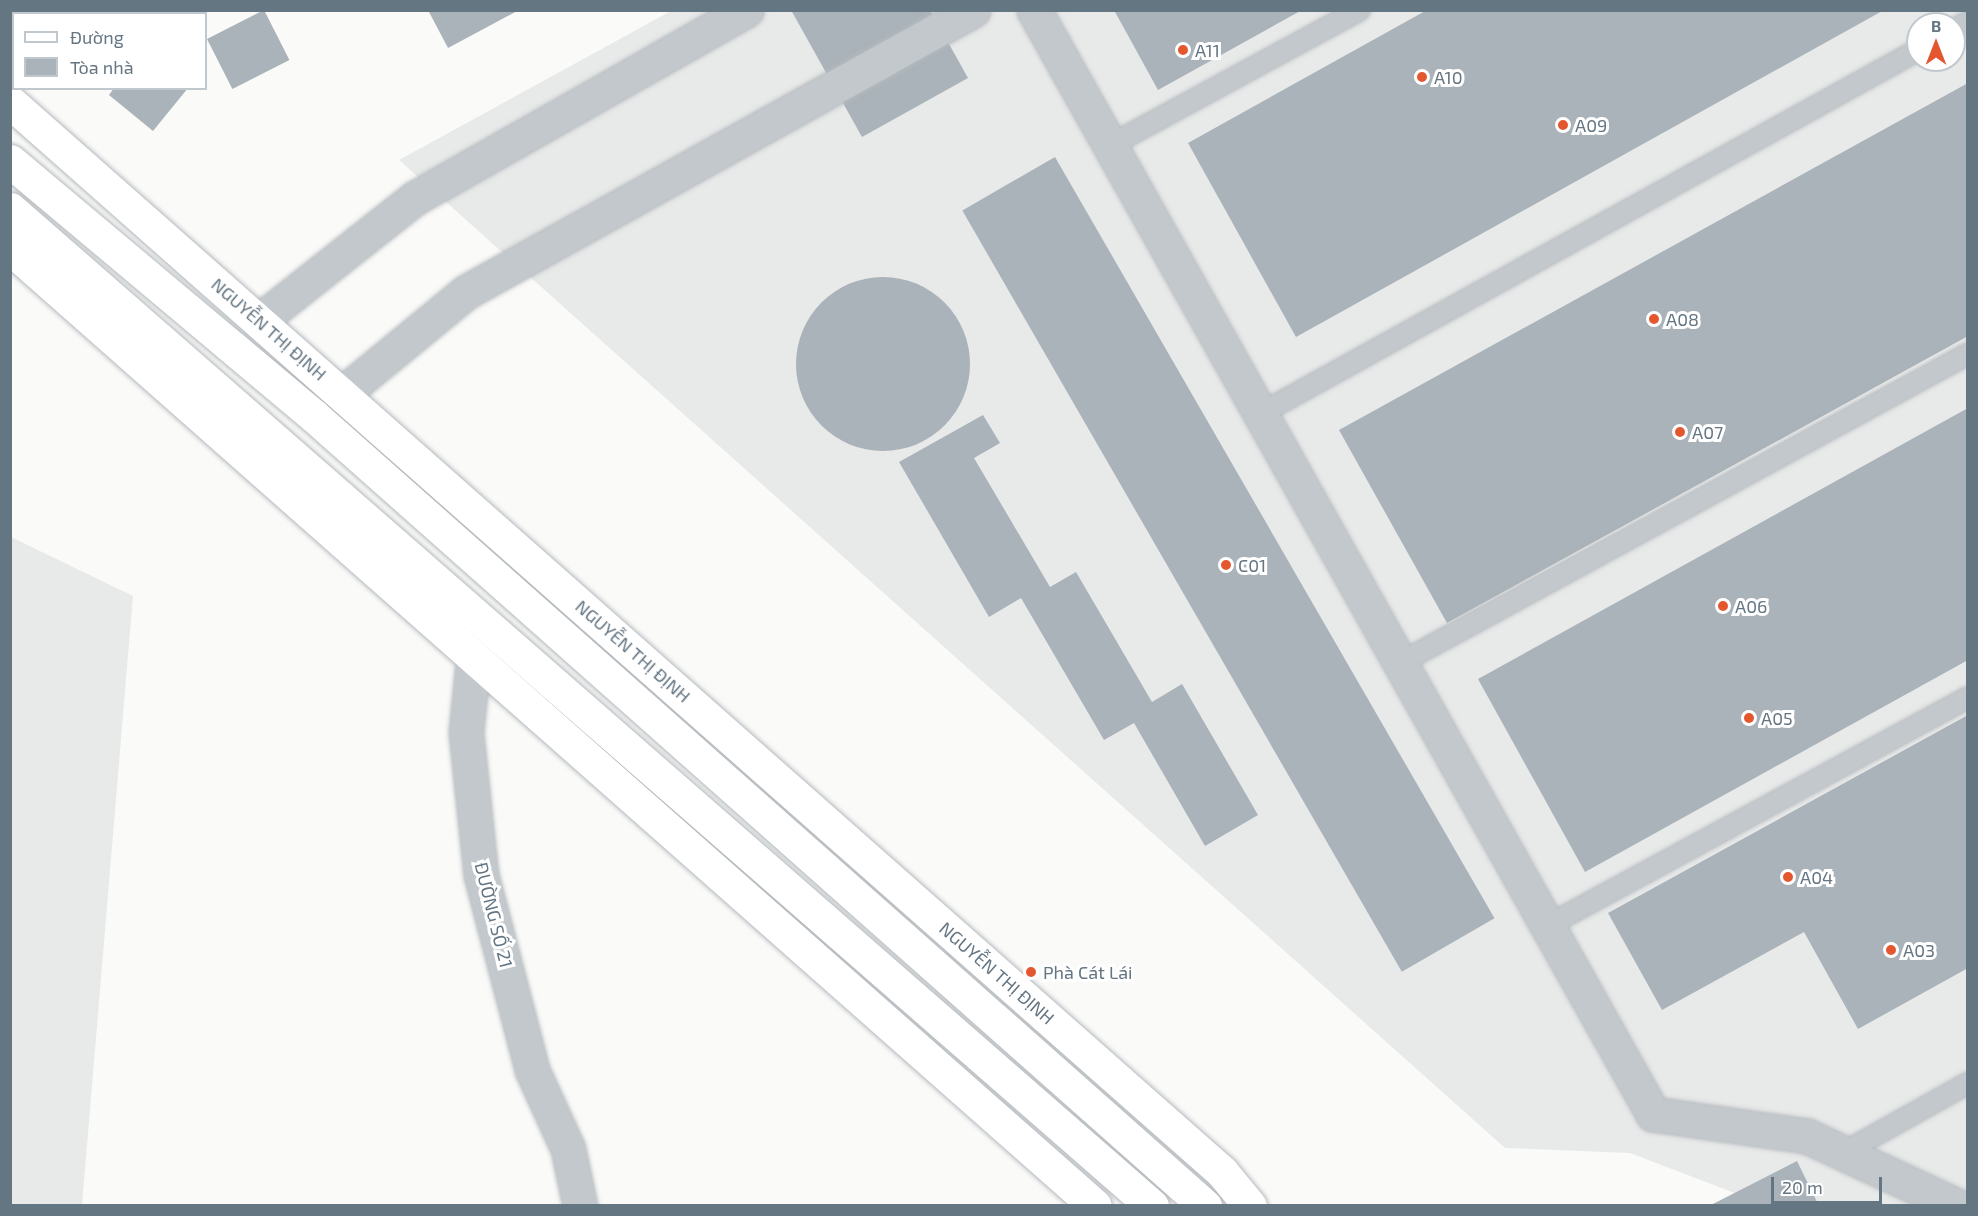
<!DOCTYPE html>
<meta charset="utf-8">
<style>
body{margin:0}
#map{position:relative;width:1978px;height:1216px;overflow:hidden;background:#fafaf8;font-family:"Exo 2",sans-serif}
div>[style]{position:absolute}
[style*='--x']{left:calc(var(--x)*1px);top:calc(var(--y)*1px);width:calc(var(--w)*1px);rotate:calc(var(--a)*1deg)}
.built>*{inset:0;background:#e8e9e9}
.building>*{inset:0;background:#aab3b9;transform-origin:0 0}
.round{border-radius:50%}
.roads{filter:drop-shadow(0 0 2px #b5babe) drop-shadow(0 0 2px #b5babe)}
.service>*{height:20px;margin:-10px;padding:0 10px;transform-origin:10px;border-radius:10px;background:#c3c8cc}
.minor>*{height:33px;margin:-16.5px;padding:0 16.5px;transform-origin:16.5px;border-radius:16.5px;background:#c3c8cc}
.primary>*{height:33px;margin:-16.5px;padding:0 16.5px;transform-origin:16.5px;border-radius:16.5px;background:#fff}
.dots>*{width:16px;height:16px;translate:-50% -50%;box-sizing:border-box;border:3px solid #fff;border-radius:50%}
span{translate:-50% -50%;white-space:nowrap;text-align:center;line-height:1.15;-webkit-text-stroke:6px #fff;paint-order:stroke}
.poi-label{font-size:18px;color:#657683}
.left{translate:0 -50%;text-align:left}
.street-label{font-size:18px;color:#657683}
.frame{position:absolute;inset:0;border:12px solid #657683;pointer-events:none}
.legend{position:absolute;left:12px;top:12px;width:195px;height:78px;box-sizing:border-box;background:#fff;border:2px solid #c1c8cd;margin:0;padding:8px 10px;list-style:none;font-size:18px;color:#657683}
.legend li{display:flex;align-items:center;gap:12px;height:30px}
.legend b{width:30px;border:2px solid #c1c8cd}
.north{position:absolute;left:1906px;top:12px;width:60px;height:60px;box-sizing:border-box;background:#fff;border:2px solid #c1c8cd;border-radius:50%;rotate:0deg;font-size:16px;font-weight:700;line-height:24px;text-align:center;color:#657683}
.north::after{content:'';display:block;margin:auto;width:21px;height:27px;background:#e4572e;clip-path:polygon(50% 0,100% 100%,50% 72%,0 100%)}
.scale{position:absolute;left:1771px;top:1177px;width:111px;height:27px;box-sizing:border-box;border:3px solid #657683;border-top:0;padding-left:8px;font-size:18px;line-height:21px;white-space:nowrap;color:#657683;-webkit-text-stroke:4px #fff;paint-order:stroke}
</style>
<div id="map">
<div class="built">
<i style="clip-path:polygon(evenodd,671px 11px,1967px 11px,1967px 1205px,1766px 1205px,1630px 1153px,1505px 1148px,399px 160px,671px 11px,1918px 24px,1954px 24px,1954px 60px,1918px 60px,1918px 24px)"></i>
<i style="clip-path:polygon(11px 537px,133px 596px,82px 1205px,11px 1205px)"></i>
</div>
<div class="building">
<i style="clip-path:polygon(91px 10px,182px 10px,89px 14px)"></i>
<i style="left:264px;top:10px;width:56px;height:64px;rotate:63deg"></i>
<i style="clip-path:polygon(428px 10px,519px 10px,448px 48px)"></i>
<i style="clip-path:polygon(791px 10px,930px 10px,968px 78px,862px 137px)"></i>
<i style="clip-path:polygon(1114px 10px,1302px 10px,1158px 90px)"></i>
<i style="clip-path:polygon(1427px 10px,1884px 10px,1296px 337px,1188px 143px)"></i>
<i style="clip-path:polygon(1968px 83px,1968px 336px,1447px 623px,1339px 430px)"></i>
<i style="clip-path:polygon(114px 88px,188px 88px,153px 131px,109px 95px)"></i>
<i style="left:1055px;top:157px;width:879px;height:107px;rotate:60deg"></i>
<i class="round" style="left:796px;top:277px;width:174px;height:174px"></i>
<i style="clip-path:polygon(1968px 408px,1968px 660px,1585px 872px,1478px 679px)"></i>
<i style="clip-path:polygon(983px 415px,1000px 443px,974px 458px,1050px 587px,1076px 572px,1152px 702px,1182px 684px,1258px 815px,1205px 846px,1134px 723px,1104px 740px,1021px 598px,989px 617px,899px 462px)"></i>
<i style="clip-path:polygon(1968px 715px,1968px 968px,1858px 1029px,1804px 932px,1662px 1010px,1608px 913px)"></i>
<i style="clip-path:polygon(1797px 1161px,1819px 1206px,1709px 1206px)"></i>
</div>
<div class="roads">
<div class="service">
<i style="--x:1954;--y:30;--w:16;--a:-30"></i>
<i style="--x:1109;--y:146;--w:285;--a:-28.5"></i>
<i style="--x:1260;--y:414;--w:752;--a:-28.95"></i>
<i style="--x:1400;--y:663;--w:647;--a:-28.55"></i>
<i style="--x:1547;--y:926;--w:479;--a:-28.5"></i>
<i style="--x:1843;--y:1153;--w:143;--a:-29.2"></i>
</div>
<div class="minor">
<i style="--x:1034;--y:10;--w:1266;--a:60.72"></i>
<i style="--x:1653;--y:1114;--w:156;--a:8.1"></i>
<i style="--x:1807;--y:1136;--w:166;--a:25"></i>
<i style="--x:259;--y:321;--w:199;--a:-38.3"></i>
<i style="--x:415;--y:198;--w:381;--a:-29.6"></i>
<i style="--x:342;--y:394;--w:161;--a:-39.4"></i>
<i style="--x:466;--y:292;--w:580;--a:-29.08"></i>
<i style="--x:476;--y:632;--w:101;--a:95.7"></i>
<i style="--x:466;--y:733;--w:143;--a:84"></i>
<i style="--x:481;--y:875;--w:202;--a:75.3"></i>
<i style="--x:532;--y:1070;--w:87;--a:65.5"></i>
<i style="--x:568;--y:1149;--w:58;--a:78.1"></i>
</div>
<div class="primary">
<i style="--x:10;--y:102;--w:1617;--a:41.44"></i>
<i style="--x:1222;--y:1172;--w:44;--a:50.5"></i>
<i style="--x:10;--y:161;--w:397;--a:40"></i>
<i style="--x:314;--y:416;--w:1191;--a:41.56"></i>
<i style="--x:10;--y:209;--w:1516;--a:41.12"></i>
<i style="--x:10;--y:248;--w:1447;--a:41.44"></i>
</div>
</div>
<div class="dots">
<i style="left:1183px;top:50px;background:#e4572e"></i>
<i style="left:1422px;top:77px;background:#e4572e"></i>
<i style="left:1563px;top:125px;background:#e4572e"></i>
<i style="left:1654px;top:319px;background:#e4572e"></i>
<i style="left:1680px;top:432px;background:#e4572e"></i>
<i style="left:1226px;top:565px;background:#e4572e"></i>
<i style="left:1723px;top:606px;background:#e4572e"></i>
<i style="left:1749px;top:718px;background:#e4572e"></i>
<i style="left:1788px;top:877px;background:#e4572e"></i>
<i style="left:1891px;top:950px;background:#e4572e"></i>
<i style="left:1031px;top:972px;background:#e4572e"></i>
</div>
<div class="poi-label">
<span class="left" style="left:1195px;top:50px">A11</span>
<span class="left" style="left:1434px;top:77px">A10</span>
<span class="left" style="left:1575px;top:125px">A09</span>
<span class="left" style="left:1666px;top:319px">A08</span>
<span class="left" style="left:1692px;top:432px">A07</span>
<span class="left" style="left:1238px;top:565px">C01</span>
<span class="left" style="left:1735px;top:606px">A06</span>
<span class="left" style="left:1761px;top:718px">A05</span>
<span class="left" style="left:1800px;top:877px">A04</span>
<span class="left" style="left:1903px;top:950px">A03</span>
<span class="left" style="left:1043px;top:972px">Phà Cát Lái</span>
</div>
<div class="street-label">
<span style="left:269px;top:329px;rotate:41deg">NGUYỄN THỊ ĐỊNH</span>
<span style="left:633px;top:651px;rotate:41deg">NGUYỄN THỊ ĐỊNH</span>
<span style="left:494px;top:915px;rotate:76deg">ĐƯỜNG SỐ 21</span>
<span style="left:997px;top:973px;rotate:41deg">NGUYỄN THỊ ĐỊNH</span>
</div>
<div class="frame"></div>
<ul class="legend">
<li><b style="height:8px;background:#fff"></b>Đường</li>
<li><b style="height:16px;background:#aab3b9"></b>Tòa nhà</li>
</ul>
<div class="north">B</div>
<div class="scale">20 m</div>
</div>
